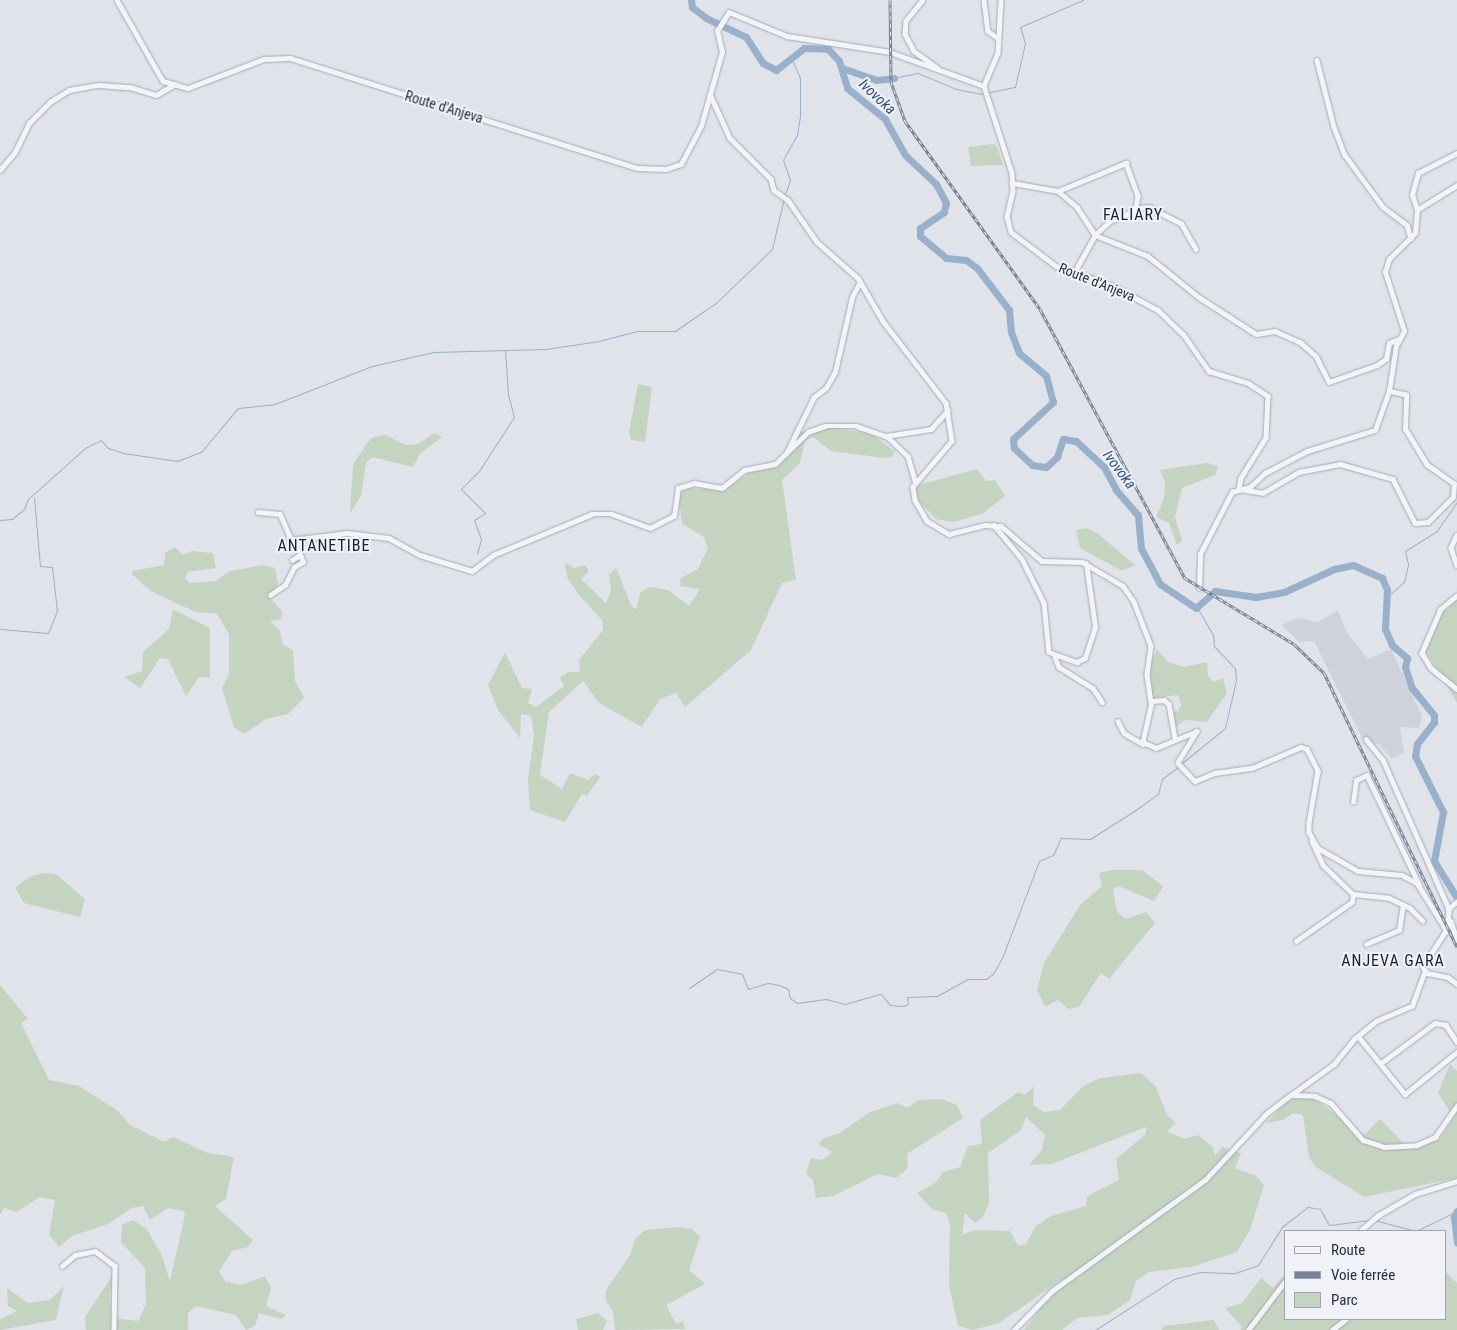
<!DOCTYPE html>
<meta charset="utf-8">
<style>
body{margin:0}
#map{position:relative;width:1457px;height:1330px;overflow:hidden;background:#e0e3ea;font-family:"Roboto Condensed",sans-serif}
div>[style]{position:absolute}
[style*='--x']{left:calc(var(--x)*1px);top:calc(var(--y)*1px);width:calc(var(--w)*1px);rotate:calc(var(--a)*1deg)}
.built>*{inset:0;background:#ced2dc}
.green>*{inset:0;background:#c5d4c1}
.stream>*{height:1px;margin:-0.5px;padding:0 0.5px;transform-origin:0.5px;border-radius:0.5px;background:#99b0cb}
.river>*{height:7px;margin:-3.5px;padding:0 3.5px;transform-origin:3.5px;border-radius:3.5px;background:#99b0cb}
.roads{filter:drop-shadow(0 0 1px #a5aab4) drop-shadow(0 0 1px #a5aab4)}
.minor>*{height:4.5px;margin:-2.25px;padding:0 2.25px;transform-origin:2.25px;border-radius:2.25px;background:#f3f4f8}
.rail>*{height:3px;margin-top:-1.5px;transform-origin:0;background:repeating-linear-gradient(90deg,#f0f2f7 0 4px,#798294 0 8px);box-sizing:border-box;border-block:1px solid #798294}
span{translate:-50% -50%;white-space:nowrap;text-align:center;line-height:1.15;-webkit-text-stroke:4px #f0f2f7;paint-order:stroke}
.street-label{font-size:14px;color:#283042}
.water-label{font-size:15px;color:#304d78;font-style:italic}
.quarter-label{font-size:16px;color:#1a2133;letter-spacing:1px}
.legend{position:absolute;left:1284px;top:1230px;width:162px;height:90px;box-sizing:border-box;background:#f0f2f7;border:1px solid #a0a4af;margin:0;padding:6px 9px;list-style:none;font-size:15px;color:#283042}
.legend li{display:flex;align-items:center;gap:10px;height:25px}
.legend b{width:25px;border:1px solid #a0a4af}
</style>
<div id="map">
<div class="built">
<i style="clip-path:polygon(1338px 610px,1347px 633px,1368px 659px,1391px 649px,1422px 716px,1419px 728px,1400px 727px,1404px 753px,1392px 759px,1379px 744px,1364px 742px,1314px 641px,1299px 642px,1282px 625px,1297px 618px,1318px 622px)"></i>
</div>
<div class="green">
<i style="clip-path:polygon(992px 144px,997px 146px,1003px 165px,971px 166px,968px 147px)"></i>
<i style="clip-path:polygon(638px 384px,652px 387px,645px 442px,631px 440px,629px 432px)"></i>
<i style="clip-path:polygon(830px 427px,872px 434px,895px 452px,892px 457px,883px 458px,831px 451px,813px 437px,805px 441px,800px 463px,782px 480px,796px 580px,782px 583px,751px 650px,685px 707px,676px 693px,660px 699px,642px 727px,599px 703px,583px 681px,549px 712px,540px 775px,562px 789px,570px 773px,588px 780px,595px 774px,600px 777px,587px 796px,582px 794px,565px 822px,530px 810px,528px 780px,534px 735px,531px 716px,521px 714px,520px 738px,498px 710px,488px 685px,505px 652px,522px 688px,532px 689px,528px 703px,536px 707px,564px 686px,560px 678px,568px 672px,580px 672px,579px 660px,603px 630px,602px 620px,579px 595px,567px 577px,565px 563px,574px 568px,585px 565px,589px 571px,581px 579px,606px 603px,611px 591px,609px 574px,616px 568px,632px 607px,637px 609px,640px 593px,649px 587px,668px 590px,689px 606px,700px 589px,680px 586px,681px 578px,698px 569px,708px 548px,704px 537px,682px 524px,679px 494px,688px 488px,725px 490px,749px 473px,773px 467px,787px 455px,801px 432px)"></i>
<i style="clip-path:polygon(434px 433px,442px 437px,420px 454px,413px 467px,372px 457px,366px 463px,361px 496px,350px 513px,353px 464px,371px 438px,385px 435px,406px 445px,418px 444px)"></i>
<i style="clip-path:polygon(1207px 463px,1218px 466px,1215px 475px,1182px 488px,1175px 517px,1182px 540px,1177px 545px,1169px 523px,1156px 517px,1164px 498px,1165px 483px,1160px 470px)"></i>
<i style="clip-path:polygon(977px 469px,986px 481px,995px 480px,1005px 496px,982px 514px,953px 522px,936px 519px,917px 499px,915px 486px)"></i>
<i style="clip-path:polygon(1086px 528px,1097px 533px,1135px 565px,1122px 571px,1080px 548px,1076px 530px)"></i>
<i style="clip-path:polygon(175px 547px,183px 555px,191px 551px,213px 553px,216px 568px,188px 572px,185px 578px,190px 583px,216px 581px,230px 571px,263px 565px,275px 568px,278px 583px,271px 599px,282px 611px,281px 619px,270px 621px,280px 631px,283px 645px,293px 650px,295px 681px,304px 698px,288px 714px,266px 719px,244px 734px,234px 727px,222px 688px,229px 674px,229px 634px,217px 614px,196px 612px,180px 605px,149px 590px,133px 575px,132px 571px,164px 565px,165px 553px)"></i>
<i style="clip-path:polygon(1457px 599px,1457px 703px,1425px 650px,1439px 617px)"></i>
<i style="clip-path:polygon(173px 609px,210px 628px,210px 678px,199px 677px,186px 696px,168px 659px,160px 658px,140px 688px,124px 677px,142px 671px,143px 652px,169px 629px)"></i>
<i style="clip-path:polygon(1157px 649px,1168px 662px,1184px 667px,1207px 662px,1208px 675px,1213px 682px,1223px 678px,1227px 693px,1207px 722px,1185px 720px,1176px 727px,1172px 711px,1178px 711px,1181px 705px,1178px 695px,1151px 698px,1149px 665px)"></i>
<i style="clip-path:polygon(1112px 870px,1142px 870px,1163px 886px,1154px 901px,1119px 886px,1113px 889px,1117px 912px,1126px 919px,1146px 912px,1155px 923px,1109px 979px,1101px 973px,1079px 1007px,1068px 1009px,1058px 1000px,1045px 1007px,1037px 990px,1044px 963px,1080px 905px,1102px 886px,1099px 873px)"></i>
<i style="clip-path:polygon(44px 873px,56px 874px,85px 899px,80px 917px,24px 903px,15px 888px,29px 877px)"></i>
<i style="clip-path:polygon(0 985px,28px 1019px,21px 1023px,49px 1080px,79px 1086px,118px 1111px,130px 1125px,164px 1142px,173px 1137px,208px 1153px,234px 1157px,226px 1199px,215px 1206px,253px 1240px,248px 1247px,232px 1251px,219px 1272px,226px 1282px,241px 1285px,265px 1276px,271px 1288px,266px 1306px,286px 1315px,281px 1319px,259px 1313px,255px 1326px,246px 1330px,236px 1315px,196px 1306px,188px 1313px,188px 1330px,86px 1330px,85px 1317px,116px 1270px,110px 1293px,111px 1318px,138px 1321px,146px 1305px,145px 1268px,121px 1242px,122px 1225px,133px 1220px,147px 1229px,162px 1256px,170px 1281px,185px 1215px,184px 1211px,168px 1208px,150px 1220px,143px 1206px,132px 1208px,108px 1224px,72px 1236px,59px 1247px,49px 1235px,55px 1200px,40px 1197px,16px 1212px,4px 1208px,0 1215px)"></i>
<i style="clip-path:polygon(1450px 1064px,1457px 1071px,1457px 1178px,1364px 1197px,1316px 1167px,1309px 1158px,1303px 1115px,1293px 1113px,1283px 1120px,1266px 1123px,1290px 1098px,1313px 1098px,1364px 1135px,1380px 1119px,1410px 1150px,1439px 1140px,1454px 1118px,1438px 1093px)"></i>
<i style="clip-path:polygon(evenodd,1141px 1073px,1156px 1087px,1167px 1115px,1176px 1123px,1167px 1131px,1184px 1139px,1198px 1135px,1213px 1147px,1215px 1156px,1222px 1147px,1241px 1153px,1235px 1168px,1256px 1176px,1264px 1185px,1250px 1230px,1237px 1252px,1191px 1267px,1149px 1272px,1136px 1281px,1130px 1300px,1108px 1315px,1077px 1318px,1062px 1330px,1024px 1330px,1061px 1280px,999px 1323px,973px 1330px,958px 1326px,949px 1285px,950px 1225px,946px 1213px,933px 1210px,917px 1193px,935px 1183px,943px 1172px,960px 1167px,968px 1146px,982px 1144px,980px 1120px,1018px 1092px,1025px 1095px,1034px 1086px,1033px 1105px,1044px 1112px,1060px 1110px,1083px 1086px,1100px 1078px,1141px 1073px,1026px 1117px,1045px 1135px,1042px 1150px,1029px 1165px,1052px 1164px,1146px 1127px,1146px 1134px,1116px 1159px,1119px 1180px,1087px 1196px,1086px 1206px,1051px 1216px,1036px 1226px,1026px 1244px,1018px 1246px,1010px 1231px,974px 1230px,962px 1235px,965px 1213px,975px 1223px,983px 1217px,989px 1203px,988px 1153px,1021px 1130px,1026px 1117px)"></i>
<i style="clip-path:polygon(942px 1099px,957px 1105px,963px 1118px,907px 1154px,908px 1168px,896px 1178px,878px 1174px,833px 1196px,816px 1198px,813px 1180px,806px 1174px,811px 1158px,822px 1160px,832px 1152px,818px 1144px,824px 1138px,840px 1133px,868px 1113px,897px 1103px,908px 1108px,918px 1100px)"></i>
<i style="clip-path:polygon(679px 1227px,692px 1229px,700px 1237px,689px 1270px,705px 1284px,666px 1305px,676px 1324px,683px 1321px,685px 1329px,615px 1330px,613px 1312px,605px 1299px,606px 1290px,630px 1255px,635px 1239px,645px 1230px)"></i>
<i style="clip-path:polygon(1446px 1272px,1457px 1283px,1457px 1330px,1240px 1330px,1242px 1327px,1225px 1308px,1242px 1303px,1261px 1278px,1273px 1288px,1286px 1273px,1286px 1319px,1446px 1319px)"></i>
<i style="clip-path:polygon(64px 1286px,56px 1320px,0 1330px,0 1319px,17px 1311px,8px 1306px,7px 1288px,28px 1303px,50px 1300px)"></i>
<i style="clip-path:polygon(598px 1313px,607px 1321px,603px 1330px,578px 1330px,576px 1319px)"></i>
<i style="clip-path:polygon(1214px 1320px,1219px 1330px,1162px 1330px,1163px 1326px)"></i>
</div>
<div class="stream">
<i style="--x:894;--y:78;--w:25;--a:-12"></i>
<i style="--x:918;--y:73;--w:41;--a:22.8"></i>
<i style="--x:956;--y:89;--w:25;--a:11"></i>
<i style="--x:981;--y:94;--w:35;--a:-12"></i>
<i style="--x:1015;--y:87;--w:45;--a:-77.2"></i>
<i style="--x:1025;--y:43;--w:17;--a:-107"></i>
<i style="--x:1020;--y:27;--w:69;--a:-23.2"></i>
<i style="--x:785;--y:194;--w:15;--a:-70"></i>
<i style="--x:790;--y:180;--w:21;--a:-109"></i>
<i style="--x:783;--y:160;--w:29;--a:-61"></i>
<i style="--x:797;--y:135;--w:19;--a:-81"></i>
<i style="--x:800;--y:116;--w:38;--a:-90"></i>
<i style="--x:800;--y:78;--w:22;--a:-114"></i>
<i style="--x:0;--y:520;--w:12;--a:-5"></i>
<i style="--x:12;--y:519;--w:16;--a:-40"></i>
<i style="--x:24;--y:509;--w:11;--a:-68"></i>
<i style="--x:28;--y:499;--w:76;--a:-41.8"></i>
<i style="--x:85;--y:448;--w:18;--a:-27"></i>
<i style="--x:101;--y:440;--w:11;--a:49"></i>
<i style="--x:108;--y:448;--w:16;--a:18"></i>
<i style="--x:123;--y:453;--w:55;--a:8.4"></i>
<i style="--x:177;--y:461;--w:26;--a:-21"></i>
<i style="--x:201;--y:452;--w:57;--a:-49.9"></i>
<i style="--x:238;--y:408;--w:37;--a:-6"></i>
<i style="--x:275;--y:404;--w:104;--a:-21.4"></i>
<i style="--x:372;--y:366;--w:63;--a:-12.9"></i>
<i style="--x:433;--y:352;--w:113;--a:-1.5"></i>
<i style="--x:546;--y:349;--w:54;--a:-8.6"></i>
<i style="--x:599;--y:341;--w:39;--a:-15"></i>
<i style="--x:637;--y:331;--w:38;--a:0"></i>
<i style="--x:675;--y:331;--w:51;--a:-34.6"></i>
<i style="--x:717;--y:302;--w:76;--a:-43.9"></i>
<i style="--x:772;--y:249;--w:52;--a:-76.8"></i>
<i style="--x:477;--y:554;--w:16;--a:-75"></i>
<i style="--x:481;--y:539;--w:20;--a:-110"></i>
<i style="--x:474;--y:520;--w:13;--a:-32"></i>
<i style="--x:485;--y:513;--w:34;--a:-135"></i>
<i style="--x:461;--y:489;--w:25;--a:-45"></i>
<i style="--x:479;--y:471;--w:64;--a:-57.1"></i>
<i style="--x:514;--y:417;--w:23;--a:-105"></i>
<i style="--x:508;--y:395;--w:45;--a:-93.8"></i>
<i style="--x:1386;--y:598;--w:24;--a:-42"></i>
<i style="--x:1404;--y:582;--w:18;--a:-77"></i>
<i style="--x:1408;--y:564;--w:13;--a:-103"></i>
<i style="--x:1405;--y:551;--w:36;--a:-32"></i>
<i style="--x:1436;--y:532;--w:37;--a:-55"></i>
<i style="--x:0;--y:629;--w:48;--a:4.8"></i>
<i style="--x:48;--y:633;--w:24;--a:-68"></i>
<i style="--x:57;--y:611;--w:44;--a:-96.5"></i>
<i style="--x:52;--y:567;--w:12;--a:-175"></i>
<i style="--x:40;--y:566;--w:69;--a:-95"></i>
<i style="--x:1182;--y:763;--w:55;--a:-39.1"></i>
<i style="--x:1225;--y:728;--w:49;--a:-77.1"></i>
<i style="--x:1236;--y:680;--w:12;--a:-95"></i>
<i style="--x:1235;--y:668;--w:30;--a:-134"></i>
<i style="--x:1214;--y:646;--w:11;--a:-95"></i>
<i style="--x:1213;--y:635;--w:32;--a:-120"></i>
<i style="--x:689;--y:988;--w:34;--a:-34"></i>
<i style="--x:717;--y:969;--w:25;--a:11"></i>
<i style="--x:742;--y:974;--w:16;--a:68"></i>
<i style="--x:748;--y:989;--w:21;--a:-17"></i>
<i style="--x:768;--y:983;--w:11;--a:10"></i>
<i style="--x:779;--y:985;--w:10;--a:24"></i>
<i style="--x:788;--y:989;--w:9;--a:77"></i>
<i style="--x:790;--y:998;--w:9;--a:36"></i>
<i style="--x:797;--y:1003;--w:29;--a:-8"></i>
<i style="--x:826;--y:999;--w:20;--a:15"></i>
<i style="--x:845;--y:1004;--w:37;--a:-16"></i>
<i style="--x:881;--y:994;--w:14;--a:51"></i>
<i style="--x:890;--y:1005;--w:13;--a:4"></i>
<i style="--x:903;--y:1006;--w:5;--a:-22"></i>
<i style="--x:908;--y:1004;--w:7;--a:-98"></i>
<i style="--x:907;--y:997;--w:30;--a:-2"></i>
<i style="--x:937;--y:996;--w:35;--a:-29"></i>
<i style="--x:968;--y:979;--w:18;--a:0"></i>
<i style="--x:986;--y:979;--w:9;--a:-36"></i>
<i style="--x:993;--y:974;--w:18;--a:-61"></i>
<i style="--x:1002;--y:958;--w:104;--a:-69.1"></i>
<i style="--x:1039;--y:861;--w:15;--a:-23"></i>
<i style="--x:1053;--y:855;--w:19;--a:-65"></i>
<i style="--x:1061;--y:838;--w:29;--a:2"></i>
<i style="--x:1090;--y:839;--w:49;--a:-32.4"></i>
<i style="--x:1131;--y:813;--w:33;--a:-35"></i>
<i style="--x:1158;--y:794;--w:16;--a:-75"></i>
<i style="--x:1162;--y:779;--w:21;--a:-37"></i>
<i style="--x:1374;--y:1220;--w:43;--a:14.7"></i>
<i style="--x:1416;--y:1231;--w:46;--a:-26"></i>
<i style="--x:1095;--y:1330;--w:94;--a:-32.8"></i>
<i style="--x:1174;--y:1279;--w:27;--a:-15"></i>
<i style="--x:1200;--y:1272;--w:35;--a:2"></i>
<i style="--x:1235;--y:1273;--w:24;--a:-19"></i>
<i style="--x:1258;--y:1265;--w:45;--a:-57.7"></i>
<i style="--x:1282;--y:1227;--w:33;--a:-38"></i>
<i style="--x:1308;--y:1207;--w:12;--a:9"></i>
<i style="--x:1320;--y:1209;--w:18;--a:61"></i>
<i style="--x:1329;--y:1225;--w:41;--a:-7"></i>
</div>
<div class="river">
<i style="--x:691;--y:0;--w:7;--a:82"></i>
<i style="--x:692;--y:7;--w:18;--a:38"></i>
<i style="--x:706;--y:18;--w:44;--a:25.4"></i>
<i style="--x:746;--y:37;--w:31;--a:57"></i>
<i style="--x:763;--y:63;--w:15;--a:28"></i>
<i style="--x:776;--y:70;--w:36;--a:-38"></i>
<i style="--x:804;--y:48;--w:24;--a:2"></i>
<i style="--x:828;--y:49;--w:16;--a:47"></i>
<i style="--x:839;--y:61;--w:28;--a:73"></i>
<i style="--x:847;--y:88;--w:49;--a:39.2"></i>
<i style="--x:885;--y:119;--w:41;--a:60.9"></i>
<i style="--x:905;--y:155;--w:42;--a:43.1"></i>
<i style="--x:936;--y:184;--w:21;--a:62"></i>
<i style="--x:946;--y:203;--w:9;--a:103"></i>
<i style="--x:944;--y:212;--w:29;--a:146"></i>
<i style="--x:920;--y:228;--w:8;--a:90"></i>
<i style="--x:920;--y:236;--w:34;--a:40"></i>
<i style="--x:946;--y:258;--w:20;--a:6"></i>
<i style="--x:966;--y:260;--w:14;--a:36"></i>
<i style="--x:977;--y:268;--w:53;--a:52.7"></i>
<i style="--x:1009;--y:310;--w:22;--a:85"></i>
<i style="--x:1011;--y:332;--w:22;--a:69"></i>
<i style="--x:1019;--y:353;--w:35;--a:40"></i>
<i style="--x:1046;--y:376;--w:27;--a:75"></i>
<i style="--x:1053;--y:402;--w:54;--a:137.2"></i>
<i style="--x:1013;--y:439;--w:9;--a:84"></i>
<i style="--x:1014;--y:448;--w:25;--a:43"></i>
<i style="--x:1032;--y:465;--w:14;--a:8"></i>
<i style="--x:1046;--y:467;--w:15;--a:-42"></i>
<i style="--x:1057;--y:457;--w:19;--a:-72"></i>
<i style="--x:1063;--y:439;--w:13;--a:9"></i>
<i style="--x:1076;--y:441;--w:38;--a:43"></i>
<i style="--x:1104;--y:467;--w:26;--a:62"></i>
<i style="--x:1116;--y:490;--w:33;--a:49"></i>
<i style="--x:1138;--y:515;--w:33;--a:85"></i>
<i style="--x:1141;--y:548;--w:41;--a:62.2"></i>
<i style="--x:1160;--y:584;--w:43;--a:33.7"></i>
<i style="--x:1196;--y:608;--w:25;--a:-42"></i>
<i style="--x:1215;--y:591;--w:41;--a:8.3"></i>
<i style="--x:1256;--y:597;--w:28;--a:-10"></i>
<i style="--x:1284;--y:592;--w:55;--a:-24.7"></i>
<i style="--x:1334;--y:569;--w:19;--a:-12"></i>
<i style="--x:1353;--y:565;--w:32;--a:24"></i>
<i style="--x:1382;--y:578;--w:13;--a:67"></i>
<i style="--x:1387;--y:590;--w:39;--a:93"></i>
<i style="--x:1385;--y:629;--w:17;--a:66"></i>
<i style="--x:1392;--y:645;--w:20;--a:41"></i>
<i style="--x:1407;--y:658;--w:9;--a:103"></i>
<i style="--x:1405;--y:667;--w:22;--a:72"></i>
<i style="--x:1412;--y:688;--w:35;--a:51"></i>
<i style="--x:1434;--y:715;--w:7;--a:90"></i>
<i style="--x:1434;--y:722;--w:28;--a:128"></i>
<i style="--x:1417;--y:744;--w:12;--a:99"></i>
<i style="--x:1415;--y:756;--w:63;--a:63.4"></i>
<i style="--x:1443;--y:812;--w:50;--a:100.4"></i>
<i style="--x:1434;--y:861;--w:44;--a:58.1"></i>
<i style="--x:842;--y:68;--w:36;--a:19"></i>
<i style="--x:876;--y:80;--w:18;--a:-6"></i>
<i style="--x:1457;--y:1211;--w:7;--a:117"></i>
<i style="--x:1454;--y:1217;--w:26;--a:83"></i>
</div>
<div class="roads">
<div class="minor">
<i style="--x:117;--y:0;--w:93;--a:60.4"></i>
<i style="--x:163;--y:81;--w:26;--a:16"></i>
<i style="--x:188;--y:88;--w:81;--a:-20.9"></i>
<i style="--x:264;--y:59;--w:26;--a:-2"></i>
<i style="--x:290;--y:58;--w:364;--a:17.6"></i>
<i style="--x:637;--y:168;--w:29;--a:2"></i>
<i style="--x:666;--y:169;--w:16;--a:-18"></i>
<i style="--x:681;--y:164;--w:43;--a:-62.2"></i>
<i style="--x:701;--y:126;--w:77;--a:-74.2"></i>
<i style="--x:722;--y:52;--w:22;--a:-103"></i>
<i style="--x:717;--y:31;--w:22;--a:-58"></i>
<i style="--x:729;--y:12;--w:63;--a:22.5"></i>
<i style="--x:787;--y:36;--w:104;--a:8.8"></i>
<i style="--x:890;--y:52;--w:100;--a:19.9"></i>
<i style="--x:923;--y:0;--w:27;--a:129"></i>
<i style="--x:906;--y:21;--w:13;--a:94"></i>
<i style="--x:905;--y:34;--w:19;--a:62"></i>
<i style="--x:914;--y:51;--w:29;--a:36"></i>
<i style="--x:984;--y:0;--w:31;--a:83"></i>
<i style="--x:988;--y:31;--w:12;--a:35"></i>
<i style="--x:1001;--y:0;--w:53;--a:93.2"></i>
<i style="--x:998;--y:53;--w:36;--a:113"></i>
<i style="--x:984;--y:86;--w:91;--a:72.2"></i>
<i style="--x:1012;--y:173;--w:18;--a:87"></i>
<i style="--x:1013;--y:191;--w:26;--a:103"></i>
<i style="--x:1007;--y:216;--w:16;--a:76"></i>
<i style="--x:1011;--y:232;--w:56;--a:37.1"></i>
<i style="--x:1056;--y:266;--w:60;--a:19.3"></i>
<i style="--x:1113;--y:286;--w:51;--a:28.1"></i>
<i style="--x:1158;--y:310;--w:36;--a:44"></i>
<i style="--x:1184;--y:335;--w:44;--a:55.2"></i>
<i style="--x:1209;--y:371;--w:41;--a:17.1"></i>
<i style="--x:1248;--y:383;--w:24;--a:33"></i>
<i style="--x:1268;--y:396;--w:42;--a:92.7"></i>
<i style="--x:1266;--y:438;--w:47;--a:122"></i>
<i style="--x:1241;--y:478;--w:11;--a:100"></i>
<i style="--x:1239;--y:489;--w:24;--a:9"></i>
<i style="--x:1263;--y:493;--w:42;--a:-30.3"></i>
<i style="--x:1299;--y:472;--w:42;--a:-11"></i>
<i style="--x:1340;--y:464;--w:55;--a:15.8"></i>
<i style="--x:1393;--y:479;--w:49;--a:63.4"></i>
<i style="--x:1415;--y:523;--w:13;--a:-4"></i>
<i style="--x:1428;--y:522;--w:35;--a:-45"></i>
<i style="--x:1317;--y:60;--w:69;--a:75.8"></i>
<i style="--x:1334;--y:127;--w:30;--a:69"></i>
<i style="--x:1345;--y:155;--w:64;--a:53.8"></i>
<i style="--x:1383;--y:207;--w:30;--a:37"></i>
<i style="--x:1407;--y:225;--w:14;--a:73"></i>
<i style="--x:710;--y:94;--w:48;--a:65.6"></i>
<i style="--x:730;--y:138;--w:58;--a:45"></i>
<i style="--x:771;--y:179;--w:11;--a:75"></i>
<i style="--x:774;--y:190;--w:17;--a:36"></i>
<i style="--x:788;--y:200;--w:51;--a:55.4"></i>
<i style="--x:817;--y:242;--w:55;--a:41.3"></i>
<i style="--x:858;--y:278;--w:50;--a:59.8"></i>
<i style="--x:883;--y:321;--w:103;--a:52.5"></i>
<i style="--x:946;--y:403;--w:38;--a:81"></i>
<i style="--x:952;--y:441;--w:60;--a:130.3"></i>
<i style="--x:913;--y:487;--w:13;--a:81"></i>
<i style="--x:915;--y:500;--w:24;--a:60"></i>
<i style="--x:927;--y:521;--w:26;--a:31"></i>
<i style="--x:949;--y:534;--w:37;--a:-14"></i>
<i style="--x:985;--y:525;--w:16;--a:4"></i>
<i style="--x:1001;--y:526;--w:54;--a:40.5"></i>
<i style="--x:1042;--y:561;--w:40;--a:1.4"></i>
<i style="--x:1082;--y:562;--w:48;--a:30.3"></i>
<i style="--x:1123;--y:586;--w:19;--a:55"></i>
<i style="--x:1134;--y:602;--w:47;--a:68.9"></i>
<i style="--x:1151;--y:646;--w:28;--a:98"></i>
<i style="--x:1147;--y:674;--w:27;--a:82"></i>
<i style="--x:1151;--y:701;--w:13;--a:-4"></i>
<i style="--x:1164;--y:700;--w:6;--a:39"></i>
<i style="--x:1169;--y:704;--w:35;--a:80"></i>
<i style="--x:0;--y:170;--w:23;--a:-50"></i>
<i style="--x:15;--y:152;--w:32;--a:-64"></i>
<i style="--x:29;--y:123;--w:30;--a:-45"></i>
<i style="--x:50;--y:102;--w:22;--a:-32"></i>
<i style="--x:69;--y:90;--w:29;--a:-10"></i>
<i style="--x:98;--y:85;--w:32;--a:4"></i>
<i style="--x:130;--y:87;--w:27;--a:17"></i>
<i style="--x:156;--y:95;--w:22;--a:-30"></i>
<i style="--x:1013;--y:183;--w:46;--a:10.1"></i>
<i style="--x:1058;--y:191;--w:25;--a:40"></i>
<i style="--x:1077;--y:207;--w:33;--a:57"></i>
<i style="--x:1095;--y:235;--w:57;--a:21.6"></i>
<i style="--x:1148;--y:256;--w:67;--a:38.9"></i>
<i style="--x:1200;--y:298;--w:67;--a:32.7"></i>
<i style="--x:1256;--y:334;--w:19;--a:-9"></i>
<i style="--x:1275;--y:331;--w:27;--a:24"></i>
<i style="--x:1300;--y:342;--w:21;--a:41"></i>
<i style="--x:1316;--y:356;--w:29;--a:63"></i>
<i style="--x:1329;--y:382;--w:51;--a:-19.5"></i>
<i style="--x:1377;--y:365;--w:11;--a:-34"></i>
<i style="--x:1386;--y:359;--w:16;--a:-79"></i>
<i style="--x:1389;--y:343;--w:11;--a:-22"></i>
<i style="--x:1058;--y:191;--w:74;--a:-22.4"></i>
<i style="--x:1126;--y:163;--w:35;--a:70"></i>
<i style="--x:1138;--y:196;--w:13;--a:99"></i>
<i style="--x:1417;--y:210;--w:16;--a:-108"></i>
<i style="--x:1412;--y:195;--w:23;--a:-75"></i>
<i style="--x:1418;--y:173;--w:44;--a:-27.1"></i>
<i style="--x:1074;--y:273;--w:43;--a:-61.1"></i>
<i style="--x:1095;--y:235;--w:21;--a:-43"></i>
<i style="--x:1110;--y:221;--w:34;--a:-23"></i>
<i style="--x:1141;--y:208;--w:8;--a:-7"></i>
<i style="--x:1149;--y:207;--w:36;--a:27"></i>
<i style="--x:1181;--y:223;--w:30;--a:60"></i>
<i style="--x:886;--y:436;--w:46;--a:-8.8"></i>
<i style="--x:931;--y:429;--w:25;--a:-48"></i>
<i style="--x:787;--y:452;--w:61;--a:-63.9"></i>
<i style="--x:814;--y:397;--w:15;--a:-37"></i>
<i style="--x:826;--y:388;--w:18;--a:-61"></i>
<i style="--x:835;--y:372;--w:77;--a:-77.2"></i>
<i style="--x:852;--y:297;--w:17;--a:-62"></i>
<i style="--x:1453;--y:497;--w:13;--a:-86"></i>
<i style="--x:1454;--y:484;--w:33;--a:-145"></i>
<i style="--x:1427;--y:465;--w:42;--a:-121.4"></i>
<i style="--x:1405;--y:429;--w:34;--a:-88"></i>
<i style="--x:1406;--y:395;--w:17;--a:-167"></i>
<i style="--x:1389;--y:391;--w:46;--a:-81.2"></i>
<i style="--x:1396;--y:346;--w:17;--a:-62"></i>
<i style="--x:1404;--y:331;--w:62;--a:-107.9"></i>
<i style="--x:1385;--y:272;--w:14;--a:-73"></i>
<i style="--x:1389;--y:259;--w:37;--a:-45"></i>
<i style="--x:1415;--y:233;--w:23;--a:-85"></i>
<i style="--x:1417;--y:210;--w:47;--a:-32"></i>
<i style="--x:258;--y:512;--w:22;--a:5"></i>
<i style="--x:280;--y:514;--w:27;--a:66"></i>
<i style="--x:291;--y:539;--w:9;--a:0"></i>
<i style="--x:994;--y:525;--w:44;--a:50.5"></i>
<i style="--x:1022;--y:559;--w:49;--a:63.4"></i>
<i style="--x:1044;--y:603;--w:49;--a:84.2"></i>
<i style="--x:1049;--y:652;--w:30;--a:20"></i>
<i style="--x:1077;--y:662;--w:9;--a:-27"></i>
<i style="--x:1085;--y:658;--w:33;--a:-72"></i>
<i style="--x:1095;--y:627;--w:64;--a:-98.1"></i>
<i style="--x:1457;--y:535;--w:14;--a:115"></i>
<i style="--x:1451;--y:548;--w:18;--a:71"></i>
<i style="--x:292;--y:560;--w:9;--a:-32"></i>
<i style="--x:300;--y:555;--w:16;--a:-90"></i>
<i style="--x:300;--y:539;--w:47;--a:-7.3"></i>
<i style="--x:347;--y:533;--w:42;--a:6.8"></i>
<i style="--x:389;--y:538;--w:35;--a:29"></i>
<i style="--x:420;--y:555;--w:54;--a:17.1"></i>
<i style="--x:472;--y:571;--w:26;--a:-37"></i>
<i style="--x:493;--y:555;--w:107;--a:-22.5"></i>
<i style="--x:592;--y:514;--w:20;--a:0"></i>
<i style="--x:612;--y:514;--w:40;--a:20.2"></i>
<i style="--x:650;--y:528;--w:27;--a:-27"></i>
<i style="--x:674;--y:516;--w:28;--a:-82"></i>
<i style="--x:678;--y:488;--w:17;--a:-17"></i>
<i style="--x:694;--y:483;--w:28;--a:10"></i>
<i style="--x:722;--y:488;--w:28;--a:-39"></i>
<i style="--x:744;--y:470;--w:32;--a:-11"></i>
<i style="--x:775;--y:464;--w:46;--a:-44.1"></i>
<i style="--x:808;--y:432;--w:18;--a:-19"></i>
<i style="--x:825;--y:426;--w:31;--a:0"></i>
<i style="--x:856;--y:426;--w:34;--a:19"></i>
<i style="--x:888;--y:437;--w:28;--a:44"></i>
<i style="--x:908;--y:456;--w:26;--a:74"></i>
<i style="--x:1199;--y:588;--w:34;--a:-88"></i>
<i style="--x:1200;--y:554;--w:70;--a:-62.7"></i>
<i style="--x:1232;--y:492;--w:19;--a:-16"></i>
<i style="--x:1250;--y:487;--w:21;--a:-43"></i>
<i style="--x:1265;--y:473;--w:47;--a:-27.6"></i>
<i style="--x:1307;--y:451;--w:71;--a:-17.2"></i>
<i style="--x:1375;--y:430;--w:41;--a:-70.3"></i>
<i style="--x:270;--y:595;--w:18;--a:-34"></i>
<i style="--x:285;--y:585;--w:20;--a:-63"></i>
<i style="--x:294;--y:567;--w:10;--a:-29"></i>
<i style="--x:303;--y:562;--w:8;--a:-113"></i>
<i style="--x:1457;--y:596;--w:21;--a:141"></i>
<i style="--x:1441;--y:609;--w:48;--a:113.4"></i>
<i style="--x:1422;--y:653;--w:17;--a:59"></i>
<i style="--x:1431;--y:668;--w:33;--a:39"></i>
<i style="--x:1055;--y:657;--w:11;--a:68"></i>
<i style="--x:1059;--y:667;--w:40;--a:32"></i>
<i style="--x:1093;--y:688;--w:17;--a:57"></i>
<i style="--x:1152;--y:702;--w:41;--a:102.7"></i>
<i style="--x:1143;--y:742;--w:14;--a:25"></i>
<i style="--x:1156;--y:748;--w:44;--a:-22.5"></i>
<i style="--x:1197;--y:731;--w:37;--a:121"></i>
<i style="--x:1178;--y:763;--w:25;--a:47"></i>
<i style="--x:1195;--y:781;--w:22;--a:-22"></i>
<i style="--x:1215;--y:773;--w:37;--a:-8"></i>
<i style="--x:1252;--y:768;--w:53;--a:-23.2"></i>
<i style="--x:1301;--y:747;--w:6;--a:18"></i>
<i style="--x:1307;--y:749;--w:25;--a:63"></i>
<i style="--x:1318;--y:771;--w:53;--a:99.8"></i>
<i style="--x:1309;--y:823;--w:9;--a:90"></i>
<i style="--x:1309;--y:832;--w:18;--a:61"></i>
<i style="--x:1318;--y:848;--w:46;--a:29.9"></i>
<i style="--x:1358;--y:871;--w:44;--a:5.2"></i>
<i style="--x:1402;--y:875;--w:17;--a:28"></i>
<i style="--x:1417;--y:883;--w:57;--a:58"></i>
<i style="--x:1118;--y:721;--w:13;--a:63"></i>
<i style="--x:1124;--y:733;--w:22;--a:30"></i>
<i style="--x:1366;--y:739;--w:27;--a:51"></i>
<i style="--x:1383;--y:760;--w:163;--a:66.1"></i>
<i style="--x:1353;--y:802;--w:22;--a:-82"></i>
<i style="--x:1356;--y:780;--w:12;--a:-24"></i>
<i style="--x:1367;--y:775;--w:121;--a:64.5"></i>
<i style="--x:1312;--y:841;--w:26;--a:65"></i>
<i style="--x:1323;--y:865;--w:42;--a:44"></i>
<i style="--x:1353;--y:894;--w:36;--a:6"></i>
<i style="--x:1389;--y:898;--w:23;--a:25"></i>
<i style="--x:1410;--y:908;--w:18;--a:45"></i>
<i style="--x:1457;--y:902;--w:11;--a:139"></i>
<i style="--x:1449;--y:909;--w:19;--a:93"></i>
<i style="--x:1448;--y:928;--w:46;--a:122.7"></i>
<i style="--x:1423;--y:967;--w:7;--a:56"></i>
<i style="--x:1427;--y:973;--w:21;--a:11"></i>
<i style="--x:1448;--y:977;--w:11;--a:38"></i>
<i style="--x:1451;--y:921;--w:20;--a:72"></i>
<i style="--x:1296;--y:941;--w:68;--a:-34.9"></i>
<i style="--x:1352;--y:902;--w:8;--a:-83"></i>
<i style="--x:1366;--y:944;--w:36;--a:-23"></i>
<i style="--x:1399;--y:930;--w:25;--a:-81"></i>
<i style="--x:1358;--y:1036;--w:75;--a:51"></i>
<i style="--x:1405;--y:1094;--w:67;--a:-38.9"></i>
<i style="--x:1381;--y:1063;--w:67;--a:-36.5"></i>
<i style="--x:1435;--y:1023;--w:11;--a:10"></i>
<i style="--x:1446;--y:1025;--w:20;--a:57"></i>
<i style="--x:1291;--y:1095;--w:53;--a:-35.8"></i>
<i style="--x:1334;--y:1064;--w:32;--a:-51"></i>
<i style="--x:1354;--y:1039;--w:28;--a:-39"></i>
<i style="--x:1376;--y:1021;--w:39;--a:-23"></i>
<i style="--x:1412;--y:1006;--w:37;--a:-70"></i>
<i style="--x:1360;--y:1231;--w:23;--a:-41"></i>
<i style="--x:1377;--y:1216;--w:44;--a:-30.1"></i>
<i style="--x:1415;--y:1194;--w:44;--a:-17.2"></i>
<i style="--x:62;--y:1266;--w:17;--a:-40"></i>
<i style="--x:75;--y:1255;--w:20;--a:-11"></i>
<i style="--x:95;--y:1251;--w:25;--a:37"></i>
<i style="--x:115;--y:1266;--w:64;--a:90.9"></i>
<i style="--x:1014;--y:1330;--w:54;--a:-45.7"></i>
<i style="--x:1052;--y:1291;--w:189;--a:-36"></i>
<i style="--x:1205;--y:1180;--w:91;--a:-47.2"></i>
<i style="--x:1267;--y:1113;--w:30;--a:-37"></i>
<i style="--x:1291;--y:1095;--w:24;--a:2"></i>
<i style="--x:1315;--y:1096;--w:17;--a:24"></i>
<i style="--x:1331;--y:1103;--w:49;--a:49.1"></i>
<i style="--x:1363;--y:1140;--w:22;--a:18"></i>
<i style="--x:1384;--y:1147;--w:33;--a:-3"></i>
<i style="--x:1417;--y:1145;--w:20;--a:-24"></i>
<i style="--x:1435;--y:1137;--w:38;--a:-55"></i>
<i style="--x:1248;--y:1330;--w:63;--a:-52.8"></i>
<i style="--x:1332;--y:1330;--w:18;--a:-38"></i>
</div>
</div>
<div class="rail">
<i style="--x:890;--y:0;--w:82;--a:89.3"></i>
<i style="--x:891;--y:82;--w:41;--a:70.3"></i>
<i style="--x:905;--y:121;--w:231;--a:54.3"></i>
<i style="--x:1040;--y:309;--w:306;--a:61.7"></i>
<i style="--x:1185;--y:578;--w:127;--a:31.2"></i>
<i style="--x:1294;--y:644;--w:42;--a:44"></i>
<i style="--x:1324;--y:673;--w:305;--a:64.1"></i>
</div>
<div class="street-label">
<span style="left:444px;top:107px;rotate:17deg">Route d'Anjeva</span>
<span style="left:1097px;top:282px;rotate:22deg">Route d'Anjeva</span>
</div>
<div class="water-label">
<span style="left:877px;top:97px;rotate:43deg">Ivovoka</span>
<span style="left:1119px;top:470px;rotate:53deg">Ivovoka</span>
</div>
<div class="quarter-label">
<span style="left:1133px;top:215px">FALIARY</span>
<span style="left:324px;top:546px">ANTANETIBE</span>
<span style="left:1393px;top:961px">ANJEVA GARA</span>
</div>
<ul class="legend">
<li><b style="height:6px;background:#f3f4f8"></b>Route</li>
<li><b style="height:6px;background:#798294"></b>Voie ferrée</li>
<li><b style="height:14px;background:#c5d4c1"></b>Parc</li>
</ul>
</div>
